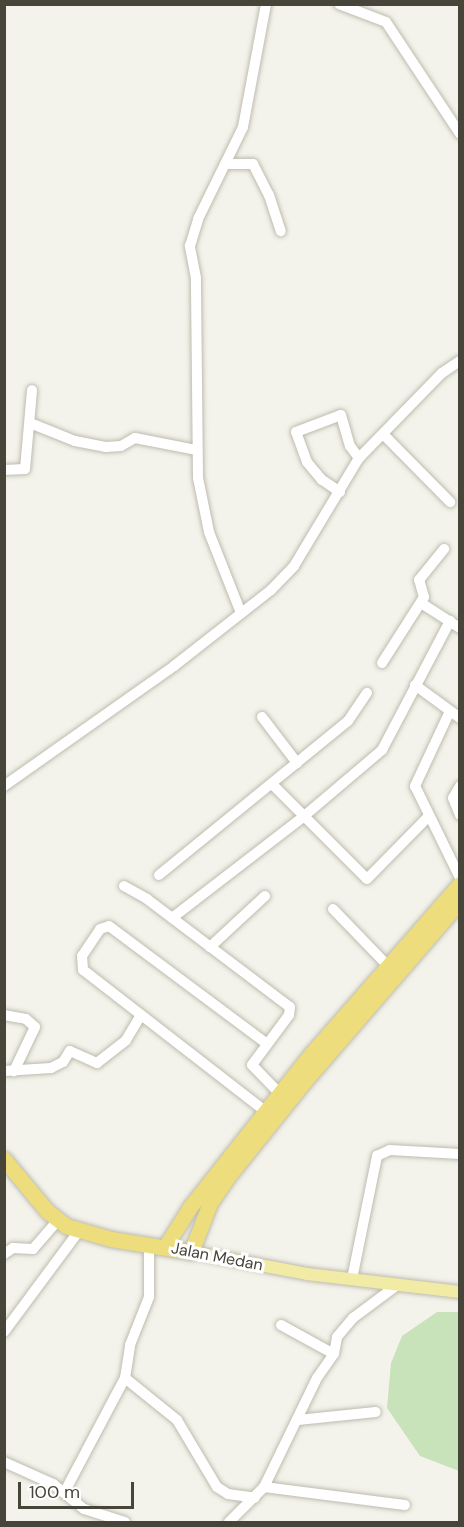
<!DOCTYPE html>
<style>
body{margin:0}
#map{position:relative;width:464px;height:1527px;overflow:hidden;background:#f4f3eb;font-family:"DM Sans",sans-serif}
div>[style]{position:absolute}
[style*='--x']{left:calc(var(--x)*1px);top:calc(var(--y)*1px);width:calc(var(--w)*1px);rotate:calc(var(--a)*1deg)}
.green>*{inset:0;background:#c8e2b9}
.roads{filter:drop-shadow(0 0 2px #bebcaf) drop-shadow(0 0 2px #bebcaf)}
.minor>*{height:10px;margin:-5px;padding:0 5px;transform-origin:5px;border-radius:5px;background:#fff}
.major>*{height:12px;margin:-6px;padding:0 6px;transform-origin:6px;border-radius:6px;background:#f2eba5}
.highway>*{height:15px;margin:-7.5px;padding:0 7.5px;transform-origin:7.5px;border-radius:7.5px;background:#eddd7d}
span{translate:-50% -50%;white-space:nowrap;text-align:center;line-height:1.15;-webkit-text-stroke:6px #fff;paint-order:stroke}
.street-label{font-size:16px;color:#47443a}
.frame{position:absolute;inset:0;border:6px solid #47443a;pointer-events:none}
.scale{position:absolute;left:18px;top:1482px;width:116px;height:27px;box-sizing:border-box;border:3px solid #47443a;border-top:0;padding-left:8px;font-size:18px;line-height:21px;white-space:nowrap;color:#47443a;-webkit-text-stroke:4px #fff;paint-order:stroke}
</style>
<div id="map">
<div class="green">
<i style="clip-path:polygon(437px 1312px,459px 1312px,459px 1471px,420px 1456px,387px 1408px,391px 1363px,402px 1336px)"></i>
</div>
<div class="roads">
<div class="minor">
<i style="--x:339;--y:4;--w:50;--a:21"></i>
<i style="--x:386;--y:22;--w:134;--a:56.5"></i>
<i style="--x:227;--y:164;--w:26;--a:0"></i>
<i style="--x:253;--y:164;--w:35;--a:63"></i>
<i style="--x:269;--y:195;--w:38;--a:72"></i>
<i style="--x:30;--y:423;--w:48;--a:21.8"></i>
<i style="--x:75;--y:441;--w:32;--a:11"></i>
<i style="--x:106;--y:447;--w:15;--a:-4"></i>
<i style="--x:121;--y:446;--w:16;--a:-30"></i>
<i style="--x:135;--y:438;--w:62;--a:11.1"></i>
<i style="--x:385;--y:436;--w:93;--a:45.4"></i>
<i style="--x:4;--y:470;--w:21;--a:-3"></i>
<i style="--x:25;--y:469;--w:79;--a:-84.9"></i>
<i style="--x:340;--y:492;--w:22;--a:-146"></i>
<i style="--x:322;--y:480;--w:23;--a:-130"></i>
<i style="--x:307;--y:462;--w:32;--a:-110"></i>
<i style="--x:296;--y:432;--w:48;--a:-20.7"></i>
<i style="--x:341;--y:415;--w:32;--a:74"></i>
<i style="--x:350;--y:446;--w:15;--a:53"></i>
<i style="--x:421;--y:603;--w:46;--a:32.7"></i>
<i style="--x:241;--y:613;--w:87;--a:-111.6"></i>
<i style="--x:209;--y:532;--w:55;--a:-101.5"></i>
<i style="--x:198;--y:478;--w:200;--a:-90.6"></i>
<i style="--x:196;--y:278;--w:33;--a:-101"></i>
<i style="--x:190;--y:246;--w:28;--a:-73"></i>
<i style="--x:198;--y:219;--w:102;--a:-63.9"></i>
<i style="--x:243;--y:127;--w:125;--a:-79.4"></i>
<i style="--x:382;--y:663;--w:78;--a:-57.5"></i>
<i style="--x:424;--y:597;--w:18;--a:-106"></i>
<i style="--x:419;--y:580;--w:40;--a:-51"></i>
<i style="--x:415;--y:685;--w:56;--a:36.3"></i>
<i style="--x:450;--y:711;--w:83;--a:115"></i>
<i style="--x:415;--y:786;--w:102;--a:63.9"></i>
<i style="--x:262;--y:717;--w:58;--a:52.7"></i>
<i style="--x:272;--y:784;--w:134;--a:45"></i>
<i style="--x:367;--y:879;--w:88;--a:-45.5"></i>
<i style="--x:4;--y:786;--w:208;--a:-35.2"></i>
<i style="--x:174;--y:666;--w:123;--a:-38.1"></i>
<i style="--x:271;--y:590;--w:33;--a:-46"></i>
<i style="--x:294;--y:566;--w:126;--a:-59"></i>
<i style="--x:359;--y:458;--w:119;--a:-45.7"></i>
<i style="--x:442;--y:373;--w:22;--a:-34"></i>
<i style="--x:460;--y:786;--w:14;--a:120"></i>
<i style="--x:453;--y:798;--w:18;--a:68"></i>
<i style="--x:159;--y:875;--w:244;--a:-39.2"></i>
<i style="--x:348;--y:721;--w:34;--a:-56"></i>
<i style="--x:124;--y:886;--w:26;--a:29"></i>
<i style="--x:147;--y:899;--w:179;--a:37.1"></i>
<i style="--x:290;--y:1007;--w:8;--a:97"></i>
<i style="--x:289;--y:1015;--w:62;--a:126.5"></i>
<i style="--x:252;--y:1065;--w:39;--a:46"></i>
<i style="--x:333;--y:909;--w:78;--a:46"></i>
<i style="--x:172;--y:918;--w:165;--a:-37.6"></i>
<i style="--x:303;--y:817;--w:104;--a:-40.3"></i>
<i style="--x:382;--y:750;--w:146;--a:-62.2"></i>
<i style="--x:210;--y:947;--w:75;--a:-42.8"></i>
<i style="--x:4;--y:1015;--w:22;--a:10"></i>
<i style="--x:26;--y:1019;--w:12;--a:42"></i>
<i style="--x:35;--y:1027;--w:49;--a:115.5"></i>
<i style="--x:4;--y:1071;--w:47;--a:-3.7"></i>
<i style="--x:51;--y:1068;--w:13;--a:-27"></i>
<i style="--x:63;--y:1062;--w:13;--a:-58"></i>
<i style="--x:70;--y:1051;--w:30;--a:24"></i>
<i style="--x:97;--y:1063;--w:37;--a:-38"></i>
<i style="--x:126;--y:1040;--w:29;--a:-59"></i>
<i style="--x:265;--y:1111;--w:230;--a:-142.2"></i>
<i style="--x:83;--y:970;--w:14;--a:-94"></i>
<i style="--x:82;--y:956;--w:32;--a:-56"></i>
<i style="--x:100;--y:929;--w:9;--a:-18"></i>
<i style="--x:109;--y:926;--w:196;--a:36.7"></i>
<i style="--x:4;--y:1254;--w:11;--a:-34"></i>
<i style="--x:13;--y:1248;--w:20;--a:3"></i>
<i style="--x:33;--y:1249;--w:38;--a:-49"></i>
<i style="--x:352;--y:1279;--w:126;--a:-78.5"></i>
<i style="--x:377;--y:1156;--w:14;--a:-25"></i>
<i style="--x:390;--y:1150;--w:70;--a:3.3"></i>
<i style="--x:281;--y:1325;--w:60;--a:28.7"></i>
<i style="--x:4;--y:1332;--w:126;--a:-53.4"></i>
<i style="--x:125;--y:1378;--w:67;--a:38.9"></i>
<i style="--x:177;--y:1420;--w:78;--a:59.2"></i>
<i style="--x:217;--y:1487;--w:13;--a:32"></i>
<i style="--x:228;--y:1494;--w:27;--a:8"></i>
<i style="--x:298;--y:1420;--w:78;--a:-5.9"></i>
<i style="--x:4;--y:1462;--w:54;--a:24.2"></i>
<i style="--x:53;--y:1484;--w:40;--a:39"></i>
<i style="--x:84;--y:1509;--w:43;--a:17.6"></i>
<i style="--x:264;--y:1487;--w:142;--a:7.3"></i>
<i style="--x:64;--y:1493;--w:130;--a:-62.1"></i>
<i style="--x:125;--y:1378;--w:33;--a:-81"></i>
<i style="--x:130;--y:1345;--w:52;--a:-68.4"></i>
<i style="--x:149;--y:1297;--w:53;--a:-90"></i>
<i style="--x:229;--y:1522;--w:49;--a:-45"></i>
<i style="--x:264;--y:1487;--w:121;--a:-64.1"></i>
<i style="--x:317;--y:1378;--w:29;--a:-55"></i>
<i style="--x:334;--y:1354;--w:17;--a:-80"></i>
<i style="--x:337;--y:1337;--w:25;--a:-50"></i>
<i style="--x:353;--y:1318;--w:54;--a:-36.7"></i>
</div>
<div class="major">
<i style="--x:191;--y:1252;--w:118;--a:10.7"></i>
<i style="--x:307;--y:1274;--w:154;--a:6.7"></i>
</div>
<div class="highway">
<i style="--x:4;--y:1159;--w:67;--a:50.4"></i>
<i style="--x:47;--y:1211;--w:24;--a:38"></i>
<i style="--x:66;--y:1226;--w:47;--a:16.1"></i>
<i style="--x:111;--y:1239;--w:81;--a:9.2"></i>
<i style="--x:191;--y:1252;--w:53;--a:-68.8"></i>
<i style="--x:210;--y:1203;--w:29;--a:-56"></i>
<i style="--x:226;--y:1179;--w:123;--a:-51.3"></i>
<i style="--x:303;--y:1083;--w:240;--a:-49.2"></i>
<i style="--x:165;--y:1247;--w:47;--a:-58"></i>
<i style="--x:190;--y:1207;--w:195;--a:-51.7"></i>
<i style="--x:311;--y:1054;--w:226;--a:-48.8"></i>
</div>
</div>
<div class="street-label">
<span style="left:217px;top:1257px;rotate:11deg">Jalan Medan</span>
</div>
<div class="frame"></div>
<div class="scale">100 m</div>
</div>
